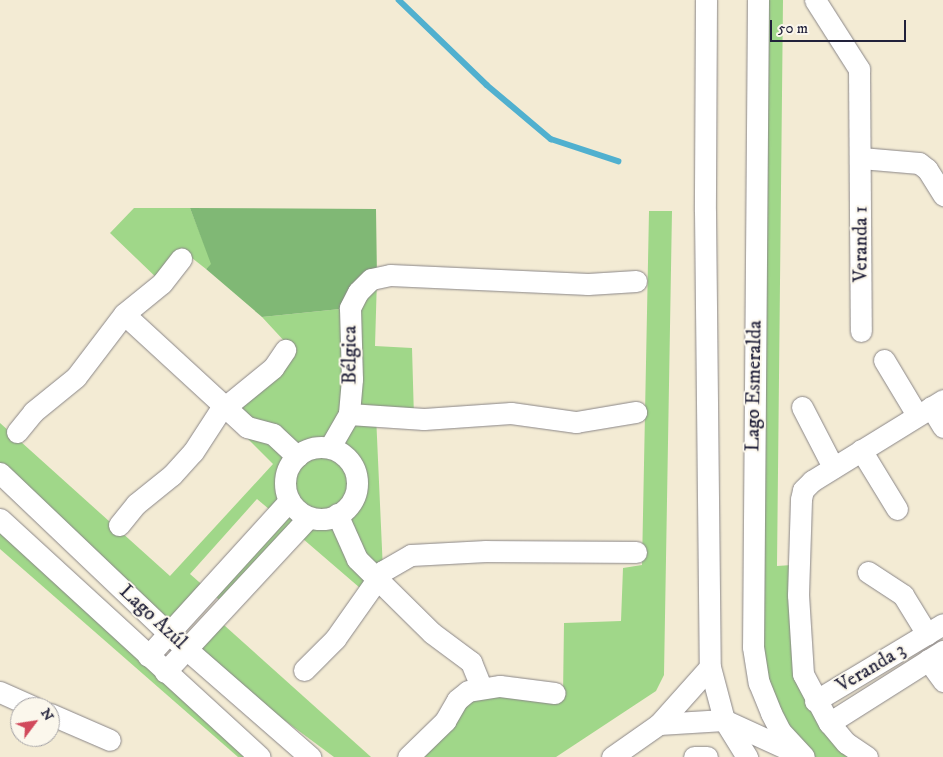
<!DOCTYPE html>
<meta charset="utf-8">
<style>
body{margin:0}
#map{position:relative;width:943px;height:757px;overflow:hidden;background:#f3ebd4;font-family:"IM FELL DW Pica",serif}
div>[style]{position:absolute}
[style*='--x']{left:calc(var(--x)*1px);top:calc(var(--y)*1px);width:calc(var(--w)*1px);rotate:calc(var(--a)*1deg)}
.green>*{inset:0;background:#a0d789}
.forest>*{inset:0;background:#80b875}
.stream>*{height:5.5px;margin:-2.75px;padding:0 2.75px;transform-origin:2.75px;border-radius:2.75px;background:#50b0cf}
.roads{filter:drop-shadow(0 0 1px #8a8688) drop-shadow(0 0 1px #8a8688)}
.minor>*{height:21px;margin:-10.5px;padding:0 10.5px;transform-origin:10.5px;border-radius:10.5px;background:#fff}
.minor>.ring{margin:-10.5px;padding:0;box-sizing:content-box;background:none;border:21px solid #fff;border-radius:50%}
span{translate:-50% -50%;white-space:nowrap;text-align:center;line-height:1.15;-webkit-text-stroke:4px #fbf7ec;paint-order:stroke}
.street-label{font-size:20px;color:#22223b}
.north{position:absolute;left:10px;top:697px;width:50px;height:50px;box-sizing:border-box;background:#fbf7ec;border:1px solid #a4a2a5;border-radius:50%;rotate:59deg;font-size:14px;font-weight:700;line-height:20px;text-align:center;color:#22223b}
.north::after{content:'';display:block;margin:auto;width:18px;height:22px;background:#d1495b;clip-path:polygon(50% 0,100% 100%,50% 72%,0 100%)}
.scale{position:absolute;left:770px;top:20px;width:136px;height:22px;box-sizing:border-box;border:2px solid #22223b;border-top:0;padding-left:6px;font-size:15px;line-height:18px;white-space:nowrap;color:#22223b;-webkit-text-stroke:4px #fbf7ec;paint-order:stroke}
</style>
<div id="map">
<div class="green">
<i style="clip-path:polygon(758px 0,783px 0,777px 566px,792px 565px,803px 674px,867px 757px,804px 757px,759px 683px)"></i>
<i style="clip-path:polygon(134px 208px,190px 208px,212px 264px,206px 269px,192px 258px,181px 259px,162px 283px,110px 233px)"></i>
<i style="clip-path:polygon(649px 211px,672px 211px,664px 675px,656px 691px,556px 757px,408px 757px,468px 691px,563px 695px,564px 623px,621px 621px,623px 568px,642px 565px)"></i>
<i style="clip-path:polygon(evenodd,377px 278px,375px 346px,412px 348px,414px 418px,376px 415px,383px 571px,367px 594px,295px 532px,226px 606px,207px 589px,168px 633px,0 473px,0 423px,170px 576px,273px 464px,220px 411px,287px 344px,262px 317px,350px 308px,377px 278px,257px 499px,276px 515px,207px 589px,190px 574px,257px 499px)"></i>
<i style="clip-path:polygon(0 519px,260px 757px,238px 757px,0 549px)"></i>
<i style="clip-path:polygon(215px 617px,371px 757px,334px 757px,187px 648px)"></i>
</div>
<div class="forest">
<i style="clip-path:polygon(190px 208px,376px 209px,377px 278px,350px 308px,262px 317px,206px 269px,211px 264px)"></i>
</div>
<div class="stream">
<i style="--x:399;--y:0;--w:122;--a:44"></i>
<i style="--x:487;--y:85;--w:84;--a:40.2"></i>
<i style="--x:551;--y:139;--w:71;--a:18.2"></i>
</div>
<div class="roads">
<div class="minor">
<i style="--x:706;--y:0;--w:211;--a:90.3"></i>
<i style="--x:705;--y:211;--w:456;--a:89.4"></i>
<i style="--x:710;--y:667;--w:55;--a:75.2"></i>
<i style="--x:724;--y:720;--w:44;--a:58.1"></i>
<i style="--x:758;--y:0;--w:647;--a:90.44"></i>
<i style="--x:753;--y:647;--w:36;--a:81"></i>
<i style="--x:759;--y:683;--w:32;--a:68"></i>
<i style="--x:771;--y:713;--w:20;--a:63"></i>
<i style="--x:780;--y:731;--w:35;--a:47"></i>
<i style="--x:815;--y:0;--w:82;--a:57.5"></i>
<i style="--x:859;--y:69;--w:262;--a:89.6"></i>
<i style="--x:861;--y:158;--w:58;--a:4.9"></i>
<i style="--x:919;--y:163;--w:10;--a:37"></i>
<i style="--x:927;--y:169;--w:31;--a:58"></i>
<i style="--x:636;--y:281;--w:48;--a:176.4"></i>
<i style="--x:588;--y:284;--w:198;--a:-177.4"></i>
<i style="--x:390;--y:275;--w:19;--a:168"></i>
<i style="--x:371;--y:279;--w:18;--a:135"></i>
<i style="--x:358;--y:292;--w:18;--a:117"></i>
<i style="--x:350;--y:308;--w:71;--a:88.4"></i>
<i style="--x:352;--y:379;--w:35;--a:95"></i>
<i style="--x:349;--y:414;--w:75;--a:3.8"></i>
<i style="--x:424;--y:419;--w:87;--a:-3.9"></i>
<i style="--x:511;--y:413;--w:66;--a:7.9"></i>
<i style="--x:576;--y:422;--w:61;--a:-9.5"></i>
<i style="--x:124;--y:314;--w:167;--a:42.6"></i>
<i style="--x:247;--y:427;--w:27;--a:15"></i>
<i style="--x:273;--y:434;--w:33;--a:43"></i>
<i style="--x:884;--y:360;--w:64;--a:59"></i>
<i style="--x:802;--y:407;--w:68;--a:62.7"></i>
<i style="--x:931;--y:407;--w:23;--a:59"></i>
<i style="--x:17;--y:432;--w:26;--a:-51"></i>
<i style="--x:33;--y:412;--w:55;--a:-39.1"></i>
<i style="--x:76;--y:377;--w:79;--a:-52.7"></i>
<i style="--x:124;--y:314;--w:49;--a:-39.2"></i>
<i style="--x:162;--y:283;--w:31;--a:-52"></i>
<i style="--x:330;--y:447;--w:38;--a:-60"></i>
<i class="ring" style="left:285px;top:447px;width:51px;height:51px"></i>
<i style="--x:861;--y:450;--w:69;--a:58.6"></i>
<i style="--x:0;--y:473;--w:232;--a:43.6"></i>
<i style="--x:168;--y:633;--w:189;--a:41.1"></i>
<i style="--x:337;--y:514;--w:49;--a:66"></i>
<i style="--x:357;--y:559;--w:105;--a:44.6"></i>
<i style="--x:432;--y:633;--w:49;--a:36.6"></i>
<i style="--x:471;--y:662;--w:27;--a:68"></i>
<i style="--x:0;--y:519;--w:352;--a:42.5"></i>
<i style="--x:119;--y:525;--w:27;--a:-51"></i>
<i style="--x:136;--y:504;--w:46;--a:-38.9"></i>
<i style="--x:172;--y:475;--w:31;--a:-48"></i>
<i style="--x:193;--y:452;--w:48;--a:-57"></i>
<i style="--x:219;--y:412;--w:70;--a:-39.2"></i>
<i style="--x:273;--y:368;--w:22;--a:-56"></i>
<i style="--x:868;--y:572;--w:42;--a:33.3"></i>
<i style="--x:903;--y:595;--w:46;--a:58.4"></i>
<i style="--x:148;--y:656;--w:210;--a:-47.7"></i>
<i style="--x:928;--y:660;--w:26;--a:54"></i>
<i style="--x:304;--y:670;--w:44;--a:-45"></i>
<i style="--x:335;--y:639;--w:83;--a:-54.8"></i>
<i style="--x:383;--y:571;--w:32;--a:-30"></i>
<i style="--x:411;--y:555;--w:75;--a:-3.1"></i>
<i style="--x:486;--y:551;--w:150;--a:0.4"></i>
<i style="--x:165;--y:672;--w:210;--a:-47.1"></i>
<i style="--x:0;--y:692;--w:37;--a:24"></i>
<i style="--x:815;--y:701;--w:149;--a:-31"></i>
<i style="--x:50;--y:714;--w:65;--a:23.4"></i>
<i style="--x:829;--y:723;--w:135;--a:-32.3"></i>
<i style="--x:659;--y:724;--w:65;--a:-3.5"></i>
<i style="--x:724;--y:720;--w:77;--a:24.6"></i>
<i style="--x:408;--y:757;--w:52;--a:-44.2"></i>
<i style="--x:445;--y:721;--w:24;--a:-60"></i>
<i style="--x:457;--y:700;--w:14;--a:-39"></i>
<i style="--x:468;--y:691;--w:32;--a:-9"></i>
<i style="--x:500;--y:686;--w:55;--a:7.3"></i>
<i style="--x:612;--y:757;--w:57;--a:-35.1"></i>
<i style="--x:659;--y:724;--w:76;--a:-48.2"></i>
<i style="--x:694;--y:757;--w:13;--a:0"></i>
<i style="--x:867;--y:757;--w:25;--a:-146"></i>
<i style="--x:846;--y:743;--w:26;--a:-130"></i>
<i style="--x:829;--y:723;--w:55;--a:-118"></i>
<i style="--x:803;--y:674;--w:79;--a:-93.6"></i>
<i style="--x:798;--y:595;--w:96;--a:-88.2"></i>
<i style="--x:801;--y:499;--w:9;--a:-77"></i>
<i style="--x:803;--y:490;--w:13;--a:-45"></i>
<i style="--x:812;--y:481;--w:154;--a:-31.7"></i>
</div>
</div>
<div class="street-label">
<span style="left:861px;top:244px;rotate:-90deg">Veranda 1</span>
<span style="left:350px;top:355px;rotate:-90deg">Bélgica</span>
<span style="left:754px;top:386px;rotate:-89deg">Lago Esmeralda</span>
<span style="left:153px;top:617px;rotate:43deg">Lago Azúl</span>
<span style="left:871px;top:668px;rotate:-31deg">Veranda 3</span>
</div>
<div class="north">N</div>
<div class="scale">50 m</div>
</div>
